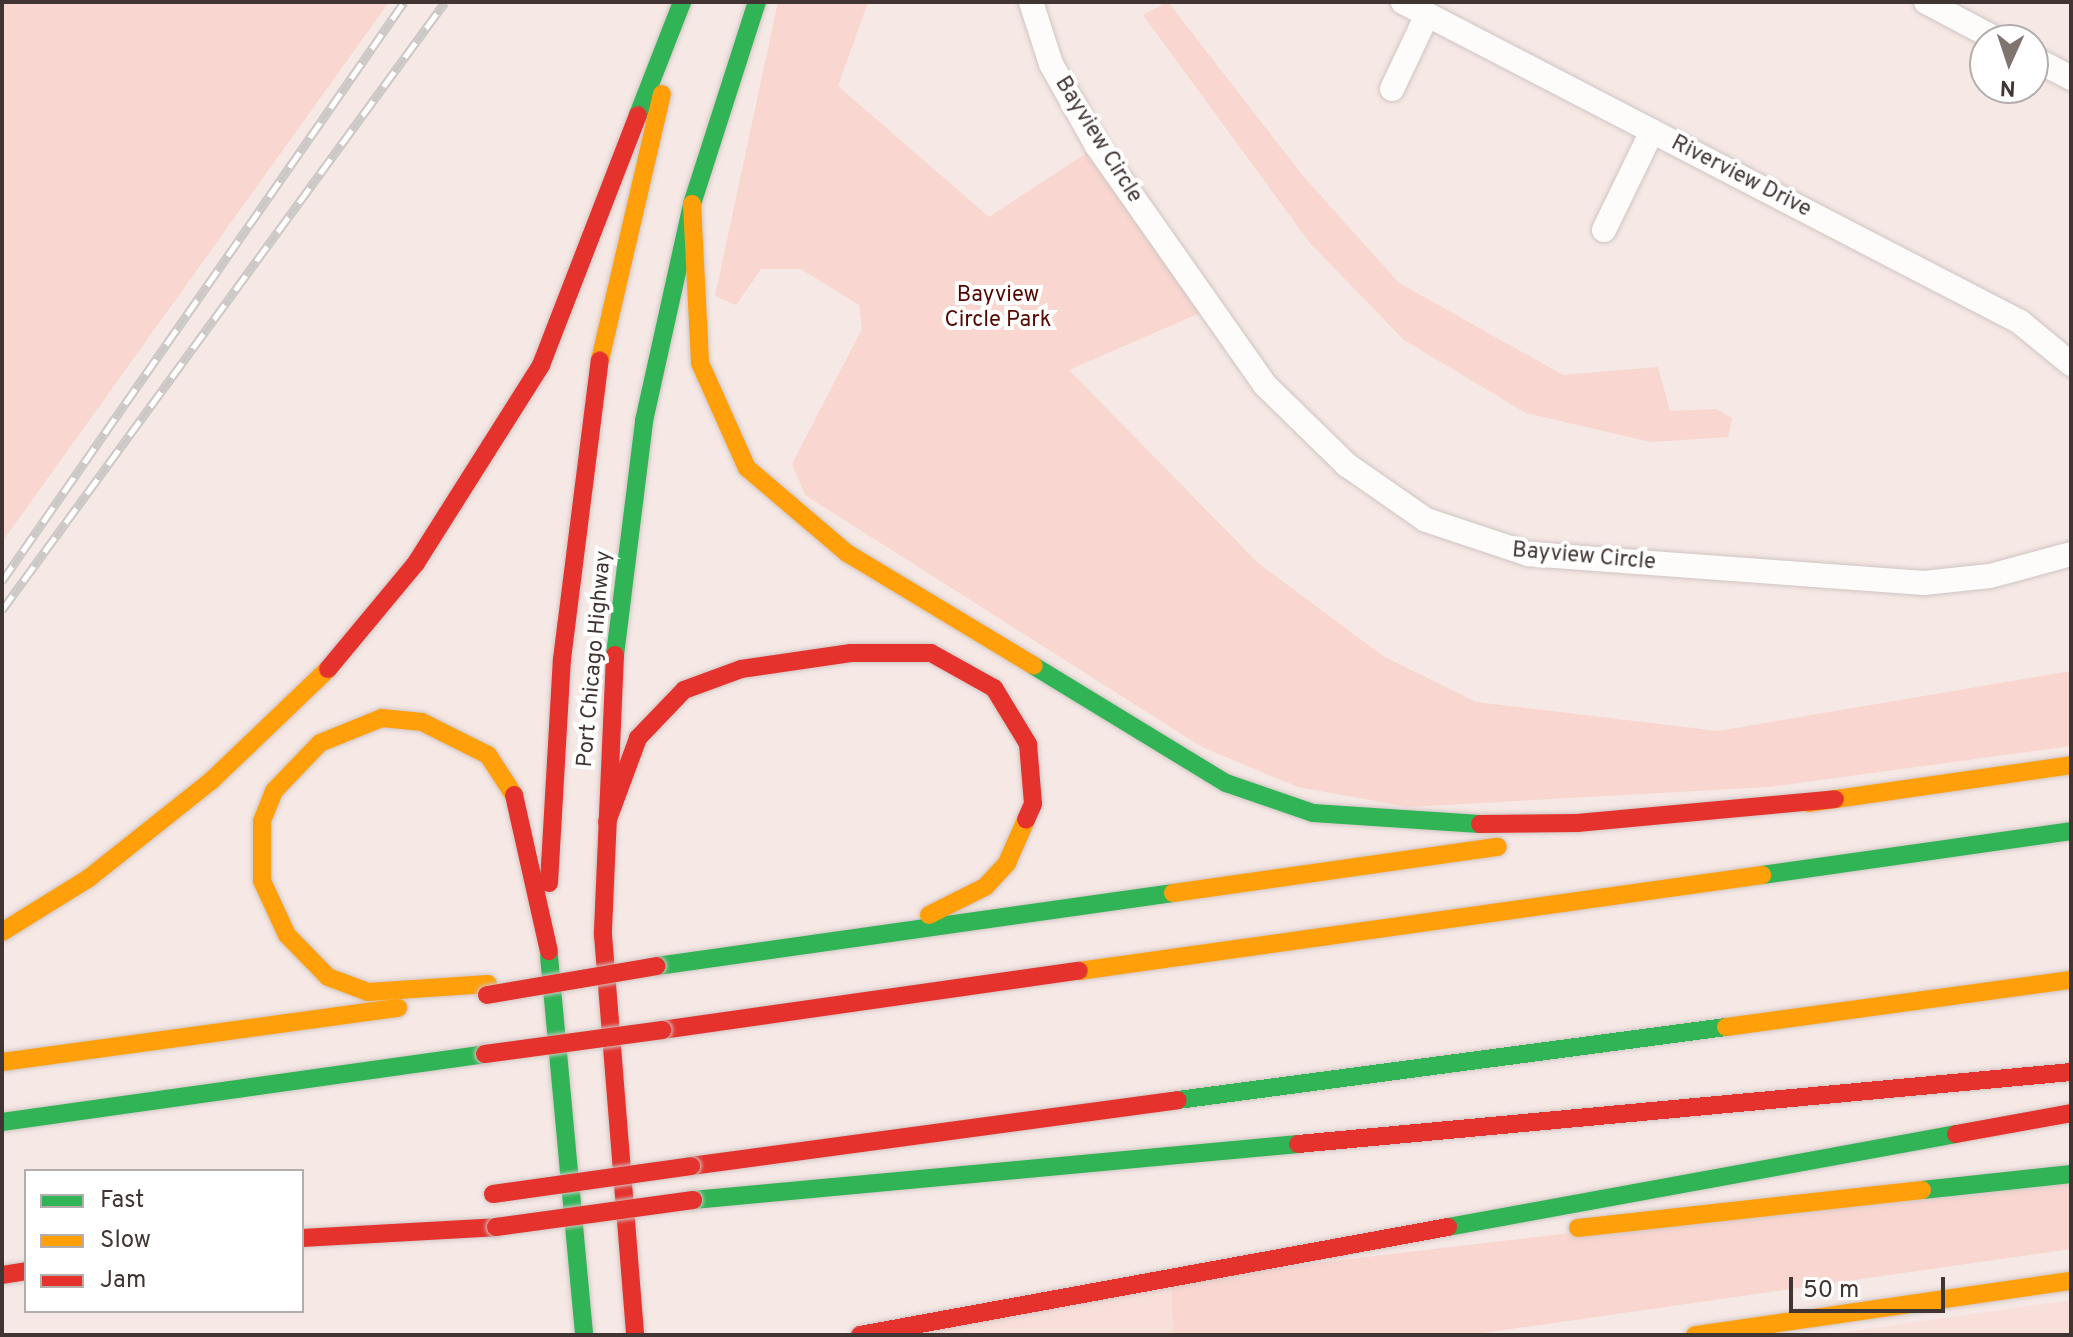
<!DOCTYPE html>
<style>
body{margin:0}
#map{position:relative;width:2073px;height:1337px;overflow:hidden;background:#f5e8e5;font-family:Overpass,sans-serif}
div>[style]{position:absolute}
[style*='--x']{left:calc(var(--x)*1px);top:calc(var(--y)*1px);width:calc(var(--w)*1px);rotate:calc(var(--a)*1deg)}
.built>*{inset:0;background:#f9dfd9}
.green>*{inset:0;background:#f9d6cf}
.roads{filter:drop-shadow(0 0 2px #d0c5c3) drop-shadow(0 0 2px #d0c5c3)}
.street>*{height:24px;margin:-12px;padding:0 12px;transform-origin:12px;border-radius:12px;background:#fefcfb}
.fast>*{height:18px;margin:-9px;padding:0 9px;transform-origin:9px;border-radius:9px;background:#30b455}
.slow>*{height:18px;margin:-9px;padding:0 9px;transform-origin:9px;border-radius:9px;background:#ff9f0a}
.jam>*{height:18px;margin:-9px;padding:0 9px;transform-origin:9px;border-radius:9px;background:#e5322d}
.rail>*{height:9px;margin-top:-4.5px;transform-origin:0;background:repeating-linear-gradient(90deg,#fff 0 18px,#cbc8c6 0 36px);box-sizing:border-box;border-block:2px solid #cbc8c6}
.bridges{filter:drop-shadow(0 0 2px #cec7c5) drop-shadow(0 0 2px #cec7c5)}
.jam-bridge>*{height:18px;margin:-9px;padding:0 9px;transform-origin:9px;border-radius:9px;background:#e5322d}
span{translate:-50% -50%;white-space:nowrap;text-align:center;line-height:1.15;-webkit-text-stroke:8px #fff;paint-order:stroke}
.street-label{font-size:22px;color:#413533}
.park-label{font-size:22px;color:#560600}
.frame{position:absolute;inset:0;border:4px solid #413533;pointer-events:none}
.legend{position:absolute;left:24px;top:1169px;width:280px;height:144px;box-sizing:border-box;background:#fff;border:2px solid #b3aead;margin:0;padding:10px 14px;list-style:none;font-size:24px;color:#413533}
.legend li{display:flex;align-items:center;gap:16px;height:40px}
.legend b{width:40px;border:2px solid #b3aead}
.north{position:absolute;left:1969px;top:24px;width:80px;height:80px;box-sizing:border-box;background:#fff;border:2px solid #b3aead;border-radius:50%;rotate:183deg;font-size:22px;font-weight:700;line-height:32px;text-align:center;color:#413533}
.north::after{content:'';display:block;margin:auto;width:28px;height:36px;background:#807471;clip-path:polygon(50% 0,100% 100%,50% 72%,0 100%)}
.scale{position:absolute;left:1789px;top:1277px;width:156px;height:36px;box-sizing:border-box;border:4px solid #413533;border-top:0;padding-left:10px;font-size:24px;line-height:28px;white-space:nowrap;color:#413533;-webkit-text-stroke:6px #fff;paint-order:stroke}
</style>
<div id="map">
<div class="built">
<i style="clip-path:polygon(1171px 1280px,1173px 1335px,860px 1335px)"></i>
<i style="clip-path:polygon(2071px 1300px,2071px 1335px,1825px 1335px)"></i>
</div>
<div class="green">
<i style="clip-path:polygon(2px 2px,389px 2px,2px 542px)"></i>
<i style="clip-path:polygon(778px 2px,868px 2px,838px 86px,989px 217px,1097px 146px,1209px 309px,1069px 370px,1258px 563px,1383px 656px,1476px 702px,1718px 731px,2071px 671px,2071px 746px,1769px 787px,1408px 807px,1298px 787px,1202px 747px,805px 495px,792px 464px,862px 329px,859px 305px,801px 269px,761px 269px,736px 305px,715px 296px)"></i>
<i style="clip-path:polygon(1168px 2px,1303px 176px,1399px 283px,1563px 375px,1658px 367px,1670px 411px,1716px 409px,1732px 418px,1728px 437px,1651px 442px,1526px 413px,1404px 340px,1310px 243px,1143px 15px)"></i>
<i style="clip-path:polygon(2071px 1174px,2071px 1249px,1469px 1335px,1173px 1335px,1171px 1280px)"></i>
</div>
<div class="roads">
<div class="street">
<i style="--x:1031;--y:2;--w:65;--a:72.1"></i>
<i style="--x:1051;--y:64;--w:94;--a:60.7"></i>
<i style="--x:1097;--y:146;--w:292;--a:54.9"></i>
<i style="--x:1265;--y:385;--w:115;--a:44.3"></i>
<i style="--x:1347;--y:465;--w:96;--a:34.8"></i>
<i style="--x:1426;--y:520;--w:108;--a:18.4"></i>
<i style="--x:1528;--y:554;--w:397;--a:4.2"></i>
<i style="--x:1924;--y:583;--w:66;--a:-6.1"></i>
<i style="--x:1990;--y:576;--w:84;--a:-15.2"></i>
<i style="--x:1403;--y:2;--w:695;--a:27.41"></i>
<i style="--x:2020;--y:322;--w:66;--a:39.5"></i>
<i style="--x:1926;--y:2;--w:81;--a:27.8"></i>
<i style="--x:2033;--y:58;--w:43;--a:27.8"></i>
<i style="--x:1392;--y:89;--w:82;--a:-64.7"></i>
<i style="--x:1604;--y:230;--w:110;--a:-64.1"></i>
</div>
<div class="fast">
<i style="--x:638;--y:115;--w:121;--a:-68.7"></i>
<i style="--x:615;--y:655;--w:236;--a:-82.9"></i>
<i style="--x:644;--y:421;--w:222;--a:-77.5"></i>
<i style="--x:692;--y:204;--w:212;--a:-72.2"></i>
<i style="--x:1034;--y:666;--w:225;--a:31.4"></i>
<i style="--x:1226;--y:783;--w:92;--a:19"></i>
<i style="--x:1313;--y:813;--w:167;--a:3.8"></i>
<i style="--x:1762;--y:875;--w:312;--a:-8.1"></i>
<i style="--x:549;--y:956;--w:381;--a:84.7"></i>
<i style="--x:657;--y:966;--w:521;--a:-8.05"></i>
<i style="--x:1178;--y:1100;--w:553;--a:-7.59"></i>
<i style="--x:2;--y:1122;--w:488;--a:-8"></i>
<i style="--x:1922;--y:1190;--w:150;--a:-6.1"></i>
<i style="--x:693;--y:1200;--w:608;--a:-5.29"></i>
<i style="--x:1448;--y:1227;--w:516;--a:-10.37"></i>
</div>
<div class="slow">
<i style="--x:692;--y:204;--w:159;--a:87.1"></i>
<i style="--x:700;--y:363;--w:115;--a:65.9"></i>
<i style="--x:747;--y:468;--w:131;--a:40.4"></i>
<i style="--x:847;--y:553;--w:218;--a:31.1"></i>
<i style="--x:600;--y:360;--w:273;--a:-76.9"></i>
<i style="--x:1808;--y:803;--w:266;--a:-8.2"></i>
<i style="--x:1173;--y:893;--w:328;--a:-8.1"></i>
<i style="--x:929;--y:915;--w:63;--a:-26.6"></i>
<i style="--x:985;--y:887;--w:33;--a:-47"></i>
<i style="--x:1007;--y:863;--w:47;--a:-66.2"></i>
<i style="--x:2;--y:932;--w:102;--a:-31.8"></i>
<i style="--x:89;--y:878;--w:156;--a:-38.5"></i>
<i style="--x:211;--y:781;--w:162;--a:-43.7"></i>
<i style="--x:1079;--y:971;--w:690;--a:-8"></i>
<i style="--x:488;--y:984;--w:120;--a:176.2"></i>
<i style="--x:368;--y:992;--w:43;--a:-159.4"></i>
<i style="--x:328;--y:977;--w:59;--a:-134.3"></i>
<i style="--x:287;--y:935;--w:60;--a:-114.8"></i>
<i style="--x:262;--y:881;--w:60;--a:-90"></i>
<i style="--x:262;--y:821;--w:32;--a:-68"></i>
<i style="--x:274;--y:791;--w:66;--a:-46.2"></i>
<i style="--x:320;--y:743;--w:67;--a:-22"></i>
<i style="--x:382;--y:718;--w:40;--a:5.7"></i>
<i style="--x:422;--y:722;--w:74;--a:26.6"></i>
<i style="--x:488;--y:755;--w:48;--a:57"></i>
<i style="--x:1726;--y:1027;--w:348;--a:-7.8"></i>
<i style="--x:2;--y:1062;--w:400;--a:-7.8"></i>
<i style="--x:1578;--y:1228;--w:346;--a:-6.3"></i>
<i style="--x:1695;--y:1335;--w:380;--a:-8.2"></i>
</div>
<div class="jam">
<i style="--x:615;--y:655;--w:280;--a:92.5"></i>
<i style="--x:603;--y:935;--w:401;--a:85.4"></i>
<i style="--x:328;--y:669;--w:138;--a:-50.3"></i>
<i style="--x:416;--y:563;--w:234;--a:-57.7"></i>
<i style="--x:541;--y:365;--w:268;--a:-68.8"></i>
<i style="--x:514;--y:795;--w:160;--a:77.4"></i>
<i style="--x:607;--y:822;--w:90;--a:-69.7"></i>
<i style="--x:638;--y:738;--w:66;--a:-46.2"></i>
<i style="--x:684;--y:690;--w:61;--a:-20.2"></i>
<i style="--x:741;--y:669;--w:111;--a:-8.3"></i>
<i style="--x:851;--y:653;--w:80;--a:0"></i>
<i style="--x:931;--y:653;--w:72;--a:29.1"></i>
<i style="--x:994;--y:688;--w:66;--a:58.7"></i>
<i style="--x:1028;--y:744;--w:60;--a:85.2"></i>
<i style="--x:1033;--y:804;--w:17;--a:114"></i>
<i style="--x:1480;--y:824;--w:98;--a:-0.6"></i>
<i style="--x:1578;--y:823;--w:258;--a:-5.3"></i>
<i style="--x:549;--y:883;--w:224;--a:-86.7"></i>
<i style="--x:562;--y:659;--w:301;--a:-82.8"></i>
<i style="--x:662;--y:1030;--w:421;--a:-8.1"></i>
<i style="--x:1956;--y:1134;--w:117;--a:-10.3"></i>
<i style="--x:1298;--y:1144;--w:776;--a:-5.32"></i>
<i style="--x:691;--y:1166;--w:491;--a:-7.7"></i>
<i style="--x:302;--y:1238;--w:194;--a:-3.2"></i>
<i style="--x:2;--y:1275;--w:24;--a:-9"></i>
<i style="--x:860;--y:1335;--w:598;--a:-10.41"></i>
</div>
</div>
<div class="rail">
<i style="--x:2;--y:581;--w:705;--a:-55.23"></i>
<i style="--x:2;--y:610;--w:752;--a:-53.92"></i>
</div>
<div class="bridges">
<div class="jam-bridge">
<i style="--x:487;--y:995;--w:172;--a:-9.7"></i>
<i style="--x:485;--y:1054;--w:179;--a:-7.7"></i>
<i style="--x:493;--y:1194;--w:200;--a:-8"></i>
<i style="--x:496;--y:1227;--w:199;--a:-7.8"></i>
</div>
</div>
<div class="street-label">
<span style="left:1098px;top:140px;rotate:58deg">Bayview Circle</span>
<span style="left:1741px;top:177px;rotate:27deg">Riverview Drive</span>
<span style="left:1584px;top:557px;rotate:5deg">Bayview Circle</span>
<span style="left:595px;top:659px;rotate:-85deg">Port Chicago Highway</span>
</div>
<div class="park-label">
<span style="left:998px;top:308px">Bayview<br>Circle Park</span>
</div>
<div class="frame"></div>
<ul class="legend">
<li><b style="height:10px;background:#30b455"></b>Fast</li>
<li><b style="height:10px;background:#ff9f0a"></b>Slow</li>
<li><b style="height:10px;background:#e5322d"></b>Jam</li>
</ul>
<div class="north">N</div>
<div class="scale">50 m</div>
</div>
